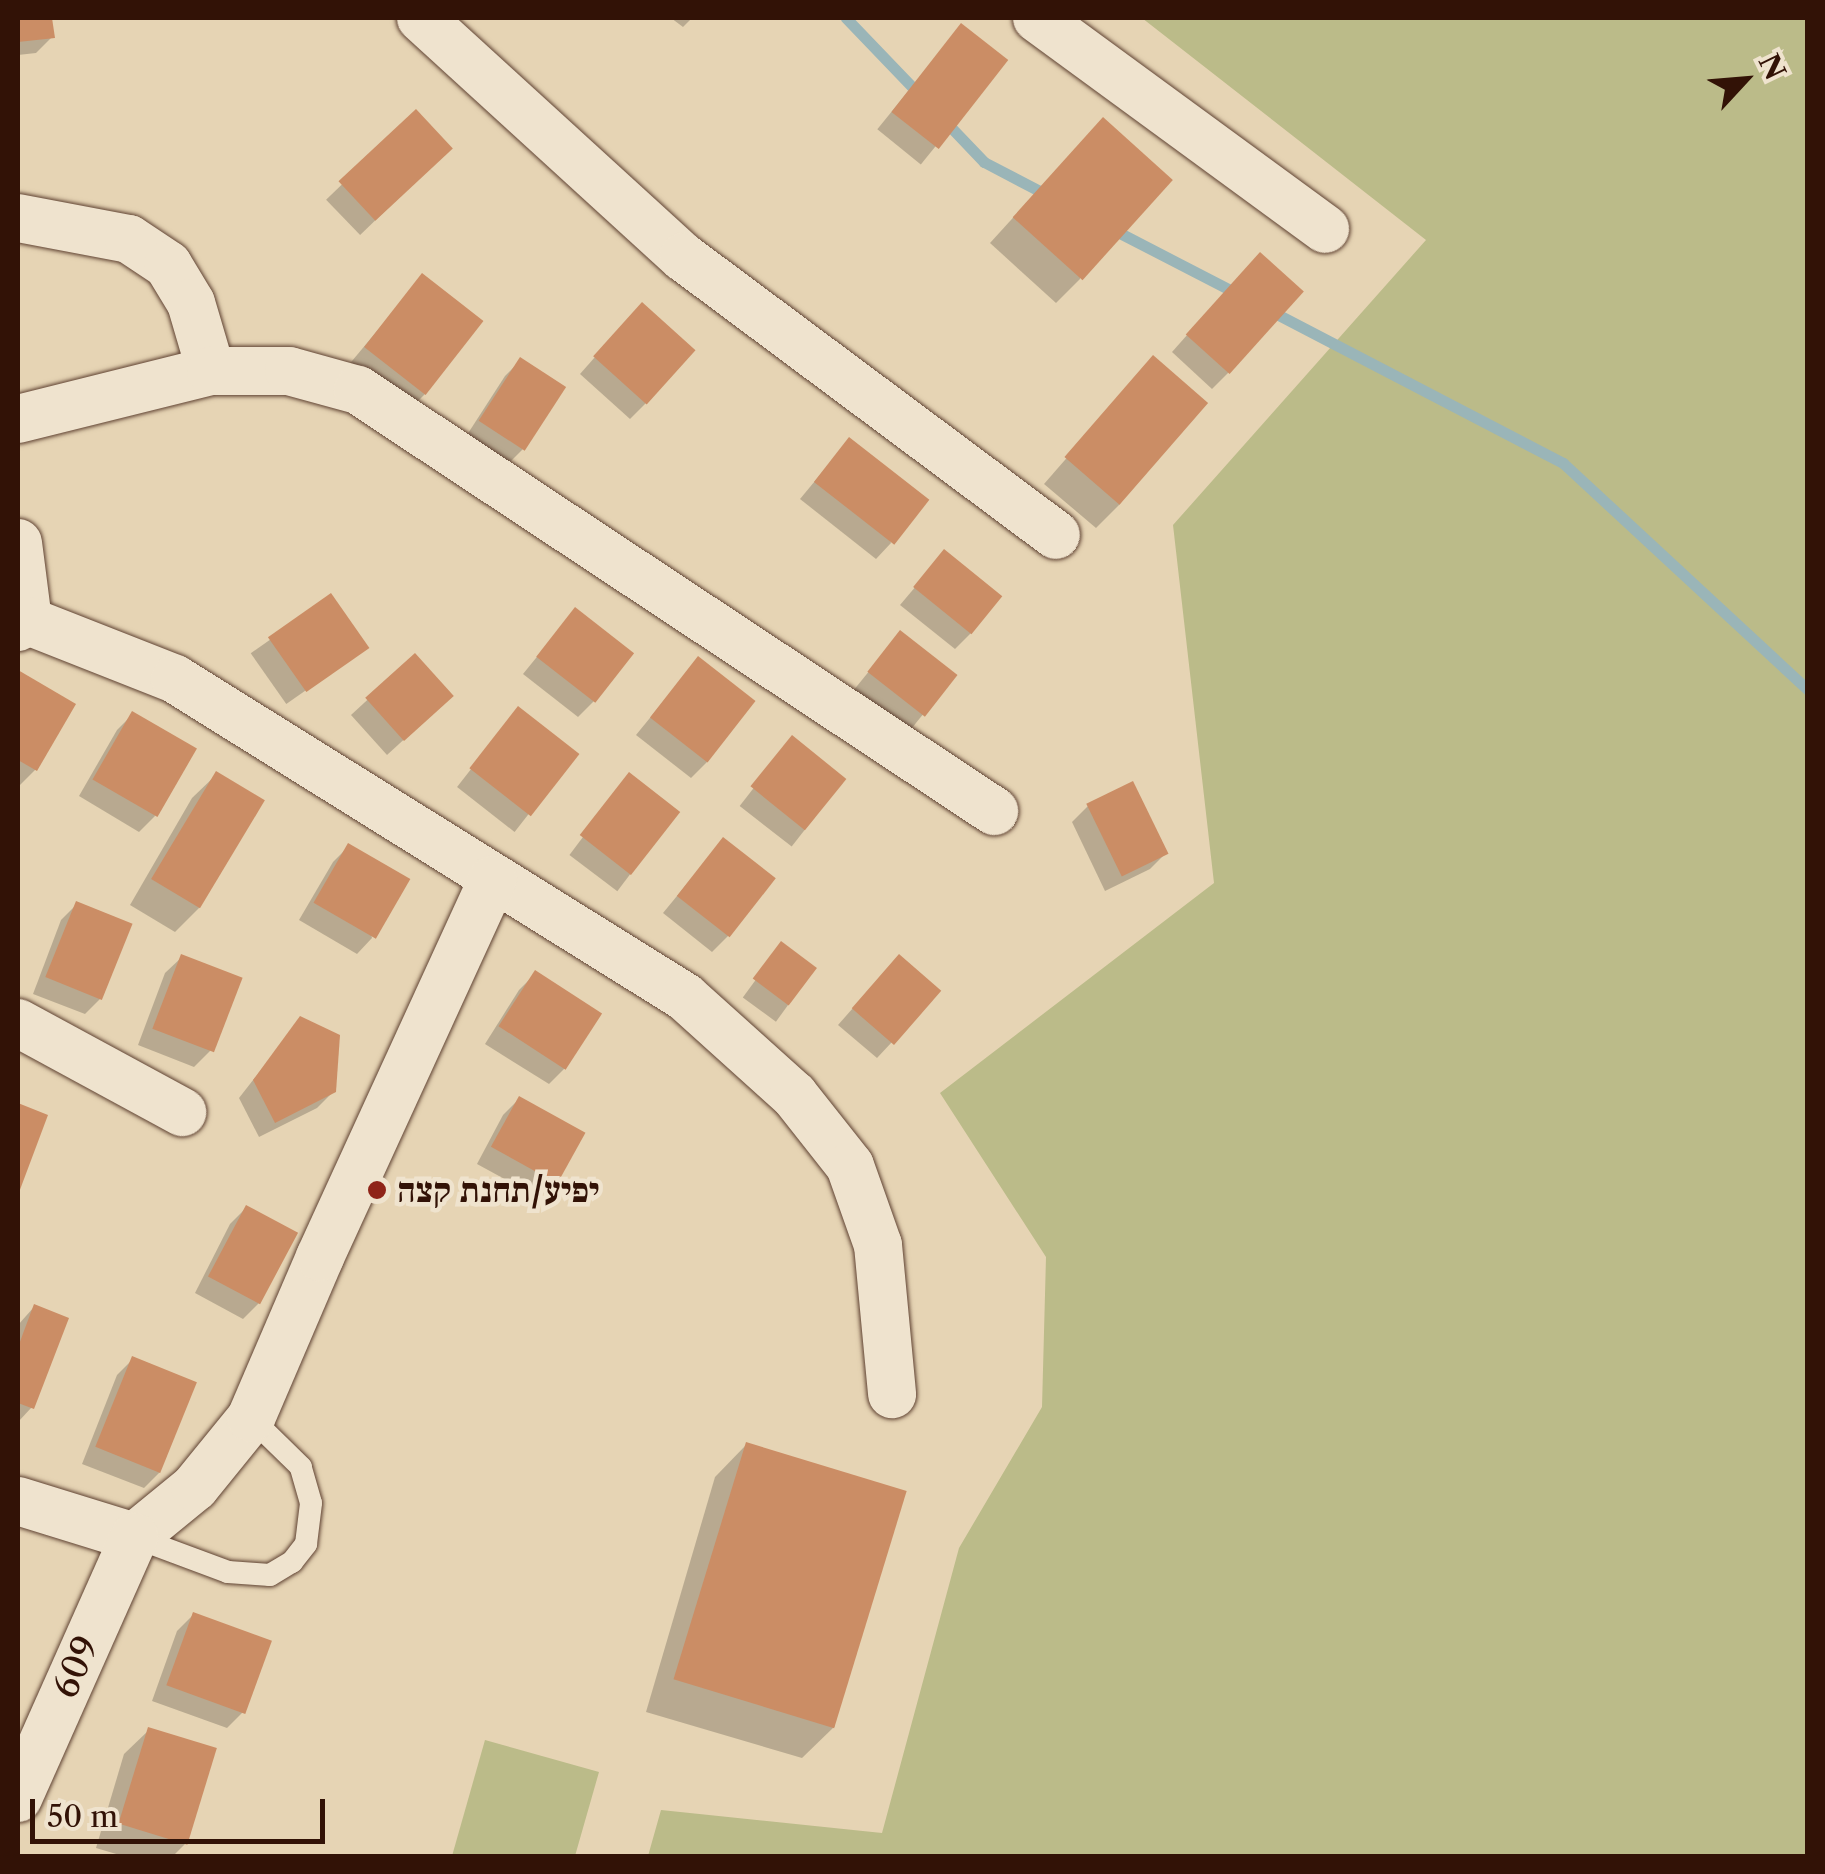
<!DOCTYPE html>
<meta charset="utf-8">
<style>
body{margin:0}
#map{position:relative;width:1825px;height:1874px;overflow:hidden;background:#e6d4b4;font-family:"Libre Caslon Text","Frank Ruhl Libre",serif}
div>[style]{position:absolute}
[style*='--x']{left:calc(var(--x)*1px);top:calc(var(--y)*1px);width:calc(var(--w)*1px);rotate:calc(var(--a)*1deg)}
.green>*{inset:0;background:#bbbb89}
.shadow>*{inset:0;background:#0003;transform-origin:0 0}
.stream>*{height:11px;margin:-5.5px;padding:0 5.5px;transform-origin:5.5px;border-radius:5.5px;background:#9ab5b8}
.building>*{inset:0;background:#cb8d65;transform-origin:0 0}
.roads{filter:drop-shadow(0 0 2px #5f4232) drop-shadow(0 0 2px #5f4232)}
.lane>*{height:22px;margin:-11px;padding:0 11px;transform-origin:11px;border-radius:11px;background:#efe3ce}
.street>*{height:48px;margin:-24px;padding:0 24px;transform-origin:24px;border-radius:24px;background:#efe3ce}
.dots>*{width:28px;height:28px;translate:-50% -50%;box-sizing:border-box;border:5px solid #efe3ce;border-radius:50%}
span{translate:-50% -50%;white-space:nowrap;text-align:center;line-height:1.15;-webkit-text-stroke:9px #efe3ce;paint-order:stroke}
.poi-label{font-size:35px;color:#321206;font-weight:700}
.left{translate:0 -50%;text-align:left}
.street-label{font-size:35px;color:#321206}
.frame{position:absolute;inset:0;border:20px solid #321206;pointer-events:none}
.north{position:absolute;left:1695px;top:30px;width:100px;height:100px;-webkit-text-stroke:8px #efe3ce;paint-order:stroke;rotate:64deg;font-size:28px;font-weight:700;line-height:40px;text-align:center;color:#321206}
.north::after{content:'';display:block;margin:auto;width:35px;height:45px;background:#321206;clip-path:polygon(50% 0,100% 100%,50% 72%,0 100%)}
.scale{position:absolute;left:30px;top:1799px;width:295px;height:45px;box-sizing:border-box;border:5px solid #321206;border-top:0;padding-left:12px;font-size:30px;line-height:35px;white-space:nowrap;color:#321206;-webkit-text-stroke:8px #efe3ce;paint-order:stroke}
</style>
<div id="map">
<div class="green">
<i style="clip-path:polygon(1142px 18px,1807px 18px,1807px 1856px,648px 1856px,661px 1810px,882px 1833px,959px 1548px,1042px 1407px,1046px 1257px,940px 1093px,1214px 883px,1173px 525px,1426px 240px)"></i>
<i style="clip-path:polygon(485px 1740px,599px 1772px,575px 1856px,452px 1856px)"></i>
</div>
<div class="shadow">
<i style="clip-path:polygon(18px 18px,50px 18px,52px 37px,36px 53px,18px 55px)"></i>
<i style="clip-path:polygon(671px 18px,692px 18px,683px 27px)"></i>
<i style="left:961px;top:26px;width:56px;height:133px;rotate:39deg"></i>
<i style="left:416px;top:113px;width:49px;height:125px;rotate:46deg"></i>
<i style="clip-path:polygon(1079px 145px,1080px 279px,1056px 303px,990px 243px)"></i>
<i style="clip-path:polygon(1244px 271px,1228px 373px,1212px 389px,1172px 352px)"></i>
<i style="clip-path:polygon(422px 277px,425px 394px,401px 418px,342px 373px)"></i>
<i style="clip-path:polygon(626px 322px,646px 403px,630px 419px,580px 374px)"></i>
<i style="clip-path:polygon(1153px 359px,1120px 504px,1096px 528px,1044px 484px)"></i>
<i style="clip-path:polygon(521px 360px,523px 449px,507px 465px,465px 438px,505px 376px)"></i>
<i style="clip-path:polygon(849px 440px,891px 543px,876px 559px,800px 499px)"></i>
<i style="clip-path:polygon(944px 553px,971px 633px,955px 649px,900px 605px)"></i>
<i style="left:331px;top:597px;width:62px;height:98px;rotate:55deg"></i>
<i style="clip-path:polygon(575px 610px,594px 701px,578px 717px,523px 674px)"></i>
<i style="left:900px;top:633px;width:69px;height:73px;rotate:39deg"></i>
<i style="clip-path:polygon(415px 656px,434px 712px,387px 755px,351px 715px)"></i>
<i style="clip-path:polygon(698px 659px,707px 762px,691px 778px,636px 735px)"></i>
<i style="clip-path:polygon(18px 673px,72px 705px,35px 770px,19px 786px)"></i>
<i style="left:518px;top:709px;width:73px;height:99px;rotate:38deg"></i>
<i style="clip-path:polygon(133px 714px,155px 816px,139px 832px,79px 796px,117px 730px)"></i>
<i style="left:792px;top:739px;width:66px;height:85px;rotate:38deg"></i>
<i style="clip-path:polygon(217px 774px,199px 908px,175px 932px,130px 905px,192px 798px)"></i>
<i style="left:629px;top:776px;width:60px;height:99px;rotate:37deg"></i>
<i style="clip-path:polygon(1088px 806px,1166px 853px,1150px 869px,1105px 891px,1072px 822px)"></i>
<i style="clip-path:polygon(723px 840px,728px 936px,712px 952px,663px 913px)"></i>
<i style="clip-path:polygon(349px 846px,372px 938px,357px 954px,299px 920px,333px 862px)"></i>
<i style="clip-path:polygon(77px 904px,101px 998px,85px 1014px,33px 994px,61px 920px)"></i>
<i style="left:781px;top:945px;width:41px;height:65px;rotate:36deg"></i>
<i style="clip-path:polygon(182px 957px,210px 1051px,194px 1067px,138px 1045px,165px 973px)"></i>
<i style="clip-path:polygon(535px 974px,565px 1068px,549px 1084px,485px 1044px,519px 990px)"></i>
<i style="clip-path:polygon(883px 974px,892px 1042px,877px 1058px,838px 1025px)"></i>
<i style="clip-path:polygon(301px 1019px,334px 1091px,317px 1108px,259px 1137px,239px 1098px)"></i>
<i style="clip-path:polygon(519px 1099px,555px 1183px,539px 1198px,477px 1164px,503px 1115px)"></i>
<i style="clip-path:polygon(246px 1208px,259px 1303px,243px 1319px,195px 1293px,230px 1224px)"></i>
<i style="clip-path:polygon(34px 1307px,32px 1407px,18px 1422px,18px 1325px)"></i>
<i style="clip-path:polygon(133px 1359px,160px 1472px,144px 1488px,82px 1464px,117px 1375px)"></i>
<i style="clip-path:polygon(747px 1444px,835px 1726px,802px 1758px,646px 1712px,715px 1477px)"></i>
<i style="clip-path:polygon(193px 1615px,243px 1712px,227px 1728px,152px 1701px,177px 1631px)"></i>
<i style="clip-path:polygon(149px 1730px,185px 1844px,173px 1856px,123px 1856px,96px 1848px,124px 1754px)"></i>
</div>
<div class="stream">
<i style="--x:846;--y:18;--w:105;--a:46.2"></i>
<i style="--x:942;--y:118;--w:61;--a:46.3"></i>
<i style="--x:984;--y:162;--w:76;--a:27.6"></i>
<i style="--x:1112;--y:229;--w:142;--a:27.3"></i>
<i style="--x:1267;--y:309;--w:334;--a:27.5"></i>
<i style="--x:1563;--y:463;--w:334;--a:42.8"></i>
</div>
<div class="building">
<i style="clip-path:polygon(18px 18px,52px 18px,55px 38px,18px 42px)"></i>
<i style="left:961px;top:23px;width:60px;height:113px;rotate:38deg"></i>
<i style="left:416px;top:109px;width:54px;height:106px;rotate:47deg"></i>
<i style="left:1103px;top:117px;width:94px;height:135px;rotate:42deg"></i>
<i style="left:1260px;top:252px;width:59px;height:111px;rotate:42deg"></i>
<i style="left:422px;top:273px;width:78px;height:94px;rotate:38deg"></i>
<i style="left:642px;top:302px;width:72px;height:73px;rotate:42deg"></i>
<i style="left:1153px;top:355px;width:73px;height:135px;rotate:41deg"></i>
<i style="left:520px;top:357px;width:55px;height:76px;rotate:33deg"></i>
<i style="left:849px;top:437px;width:102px;height:57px;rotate:38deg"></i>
<i style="left:944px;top:549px;width:75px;height:49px;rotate:39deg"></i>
<i style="left:331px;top:593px;width:67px;height:77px;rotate:55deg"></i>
<i style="left:575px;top:607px;width:75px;height:63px;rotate:38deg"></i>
<i style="left:900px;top:630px;width:73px;height:53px;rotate:38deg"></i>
<i style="left:415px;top:653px;width:58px;height:67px;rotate:48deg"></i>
<i style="left:698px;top:656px;width:73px;height:78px;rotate:38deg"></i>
<i style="clip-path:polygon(18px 670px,76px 704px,37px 771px,18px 760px)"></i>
<i style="left:518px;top:706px;width:78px;height:79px;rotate:38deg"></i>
<i style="left:132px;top:711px;width:75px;height:79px;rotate:30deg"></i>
<i style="left:792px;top:735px;width:70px;height:66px;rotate:39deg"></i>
<i style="left:216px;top:771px;width:57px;height:126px;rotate:31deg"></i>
<i style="left:629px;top:772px;width:65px;height:80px;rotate:38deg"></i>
<i style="left:1133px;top:781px;width:81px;height:52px;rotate:64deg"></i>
<i style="left:723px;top:837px;width:67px;height:75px;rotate:38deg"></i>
<i style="left:348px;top:843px;width:72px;height:69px;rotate:30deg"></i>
<i style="left:76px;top:901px;width:61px;height:82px;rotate:22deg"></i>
<i style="left:781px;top:941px;width:45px;height:47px;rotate:37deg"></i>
<i style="left:181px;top:954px;width:66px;height:80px;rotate:21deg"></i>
<i style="left:899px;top:954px;width:56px;height:72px;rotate:41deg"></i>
<i style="left:535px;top:970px;width:80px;height:67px;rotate:33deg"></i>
<i style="clip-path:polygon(300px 1016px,340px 1035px,336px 1092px,275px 1123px,253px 1080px)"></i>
<i style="left:519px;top:1096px;width:76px;height:58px;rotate:29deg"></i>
<i style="clip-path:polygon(18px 1103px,48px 1115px,18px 1195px)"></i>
<i style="left:246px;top:1205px;width:59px;height:81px;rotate:28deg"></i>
<i style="clip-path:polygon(34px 1304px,69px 1318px,34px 1409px,18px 1403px,18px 1347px)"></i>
<i style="left:132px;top:1356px;width:70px;height:98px;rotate:22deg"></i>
<i style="left:746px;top:1442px;width:168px;height:248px;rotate:17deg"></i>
<i style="left:193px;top:1612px;width:84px;height:78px;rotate:20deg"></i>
<i style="left:148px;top:1727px;width:72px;height:101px;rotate:17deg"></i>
</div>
<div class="roads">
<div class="lane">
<i style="--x:134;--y:1537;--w:100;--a:20.4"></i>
<i style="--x:228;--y:1572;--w:42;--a:4.1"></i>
<i style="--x:270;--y:1575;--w:26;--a:-31"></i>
<i style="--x:292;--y:1562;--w:23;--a:-52"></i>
<i style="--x:306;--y:1544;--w:41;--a:-83"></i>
<i style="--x:311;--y:1503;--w:37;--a:-106"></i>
<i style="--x:301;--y:1467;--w:70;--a:-135.6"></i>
</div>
<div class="street">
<i style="--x:421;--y:18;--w:355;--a:42.4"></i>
<i style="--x:683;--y:257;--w:465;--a:36.7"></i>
<i style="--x:1037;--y:18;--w:357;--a:36.2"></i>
<i style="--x:18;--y:218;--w:113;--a:10.7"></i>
<i style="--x:129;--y:239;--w:47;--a:33.7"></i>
<i style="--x:168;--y:265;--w:44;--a:58.8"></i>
<i style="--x:191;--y:303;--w:71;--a:73.6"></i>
<i style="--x:18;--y:419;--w:199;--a:-14"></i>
<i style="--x:211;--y:371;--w:78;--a:0"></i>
<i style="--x:289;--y:371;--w:72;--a:15.4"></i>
<i style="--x:358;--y:390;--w:763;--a:33.5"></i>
<i style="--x:18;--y:543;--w:79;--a:82.7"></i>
<i style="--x:18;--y:627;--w:12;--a:-31"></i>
<i style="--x:28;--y:621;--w:158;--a:21.5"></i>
<i style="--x:175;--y:679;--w:601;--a:31.94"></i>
<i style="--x:685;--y:997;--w:147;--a:42"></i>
<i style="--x:794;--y:1095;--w:90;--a:51.7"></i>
<i style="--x:850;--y:1166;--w:84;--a:70.5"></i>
<i style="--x:878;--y:1245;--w:150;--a:84.6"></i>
<i style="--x:18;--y:1023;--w:187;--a:28.5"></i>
<i style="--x:18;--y:1501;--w:121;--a:17.2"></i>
<i style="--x:134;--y:1537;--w:79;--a:-39.3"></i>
<i style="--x:195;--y:1487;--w:89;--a:-50.9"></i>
<i style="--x:251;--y:1418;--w:175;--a:-66.8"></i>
<i style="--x:320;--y:1257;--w:415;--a:-65.4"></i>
<i style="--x:18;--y:1798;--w:286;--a:-66"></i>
</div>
</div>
<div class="dots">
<i style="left:377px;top:1190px;background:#8f2418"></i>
</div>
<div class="poi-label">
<span class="left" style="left:397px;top:1190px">יפיע/תחנת קצה</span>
</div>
<div class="street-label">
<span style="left:76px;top:1667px;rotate:-66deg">609</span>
</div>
<div class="frame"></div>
<div class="north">N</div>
<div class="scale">50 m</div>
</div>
